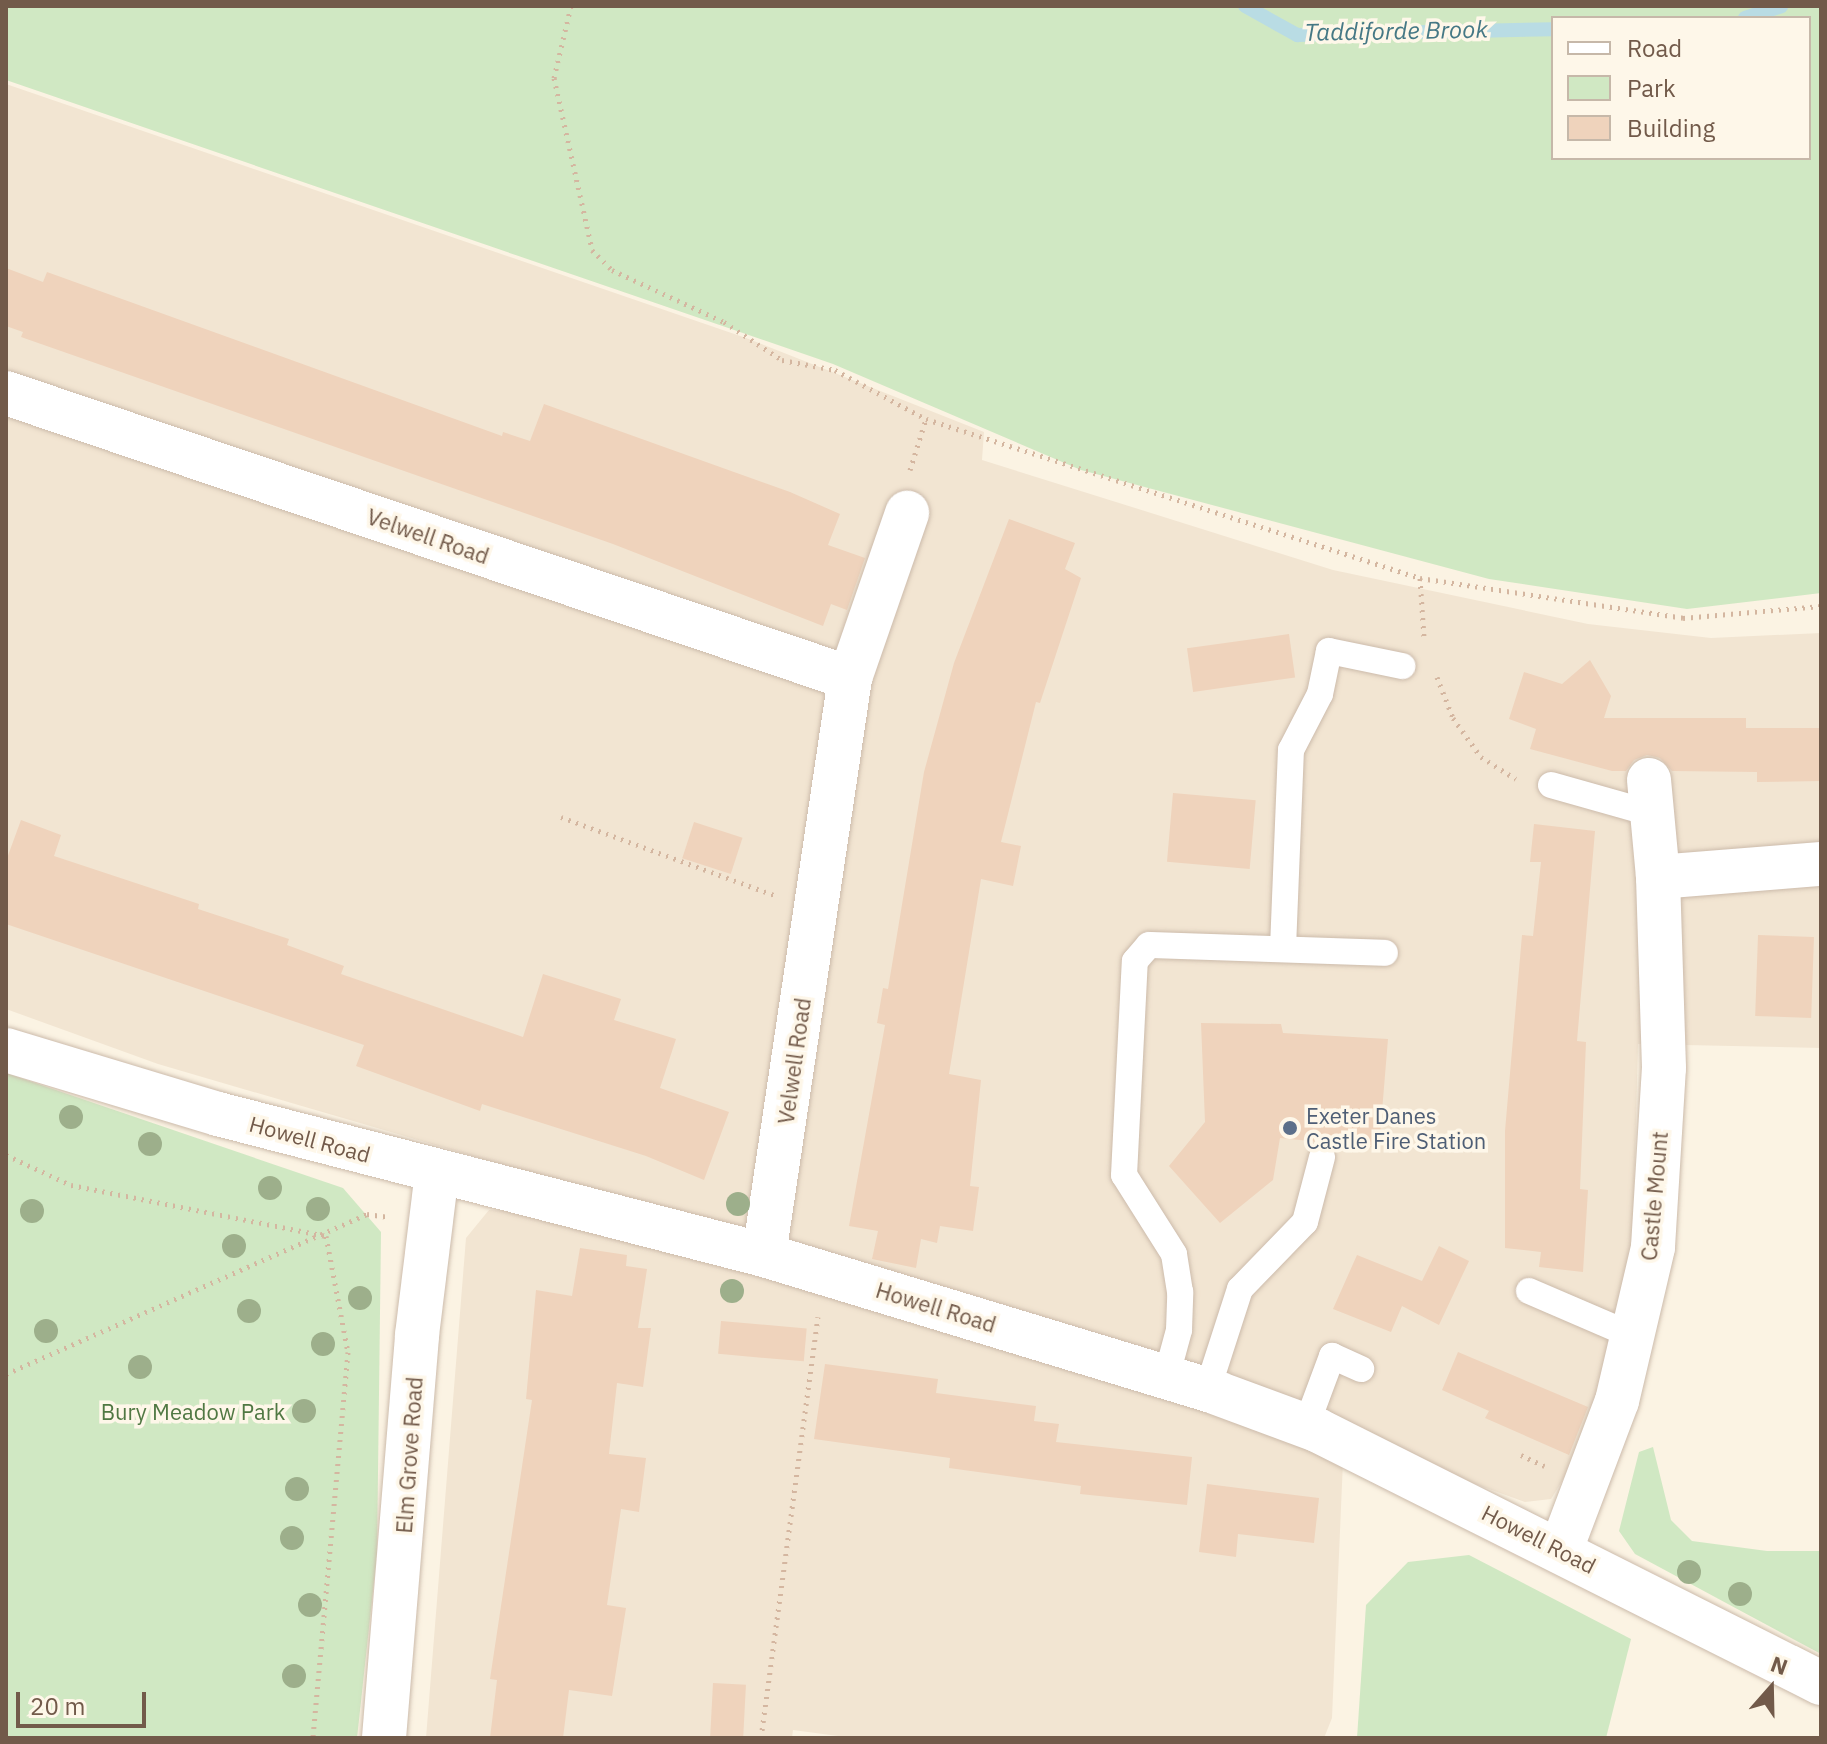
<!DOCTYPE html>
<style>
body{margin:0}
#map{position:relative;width:1827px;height:1744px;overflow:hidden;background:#fbf3e3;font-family:"IBM Plex Sans",sans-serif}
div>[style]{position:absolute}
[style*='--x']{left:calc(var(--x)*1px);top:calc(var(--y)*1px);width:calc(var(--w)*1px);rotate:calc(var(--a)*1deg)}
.residential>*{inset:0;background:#f2e5d2}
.green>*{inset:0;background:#d0e8c3}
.stream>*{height:14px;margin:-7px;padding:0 7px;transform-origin:7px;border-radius:7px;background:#b9dce4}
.building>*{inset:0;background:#efd3bc;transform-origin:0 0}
.path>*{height:5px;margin-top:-2.5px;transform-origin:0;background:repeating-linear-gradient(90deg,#d4b6a0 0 2px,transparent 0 8px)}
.roads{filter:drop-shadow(0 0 2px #ccbbab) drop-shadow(0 0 2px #ccbbab)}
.service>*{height:26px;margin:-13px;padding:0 13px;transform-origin:13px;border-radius:13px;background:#fff}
.minor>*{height:44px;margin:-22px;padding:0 22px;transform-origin:22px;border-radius:22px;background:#fff}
.trees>*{width:24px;height:24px;margin:-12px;border-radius:50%;background:#9daf8b}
.dots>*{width:22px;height:22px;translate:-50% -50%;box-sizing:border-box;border:4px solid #fef7e9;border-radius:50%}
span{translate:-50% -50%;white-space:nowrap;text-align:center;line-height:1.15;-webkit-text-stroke:7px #fef7e9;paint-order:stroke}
.street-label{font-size:22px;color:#725a4a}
.service-label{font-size:22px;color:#4e5e75}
.left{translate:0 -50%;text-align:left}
.park-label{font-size:22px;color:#507843}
.water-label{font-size:24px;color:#457885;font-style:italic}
.frame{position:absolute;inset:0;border:8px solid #725a4a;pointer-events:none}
.legend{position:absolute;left:1551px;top:16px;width:260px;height:144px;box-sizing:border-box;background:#fef7e9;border:2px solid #c6b8a9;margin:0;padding:10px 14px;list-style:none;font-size:24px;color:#725a4a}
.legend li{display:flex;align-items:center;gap:16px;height:40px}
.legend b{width:40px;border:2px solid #c6b8a9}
.north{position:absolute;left:1731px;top:1648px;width:80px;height:80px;-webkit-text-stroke:6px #fef7e9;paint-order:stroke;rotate:20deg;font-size:22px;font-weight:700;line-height:32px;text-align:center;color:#725a4a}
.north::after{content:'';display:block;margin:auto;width:28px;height:36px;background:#725a4a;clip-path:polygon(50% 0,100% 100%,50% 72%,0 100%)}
.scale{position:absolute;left:16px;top:1692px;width:130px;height:36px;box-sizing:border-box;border:4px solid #725a4a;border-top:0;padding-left:10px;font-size:24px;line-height:28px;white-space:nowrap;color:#725a4a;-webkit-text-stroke:6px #fef7e9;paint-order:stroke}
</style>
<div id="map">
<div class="residential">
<i style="clip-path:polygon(6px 84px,746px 338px,984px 432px,982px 460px,1333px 570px,1588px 624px,1711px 638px,1821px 633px,1821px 1048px,1638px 1044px,1633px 1231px,1621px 1313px,1602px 1383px,1570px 1468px,1551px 1499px,1525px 1502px,1417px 1463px,1343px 1461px,1332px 1718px,1324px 1738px,853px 1738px,793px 1730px,792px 1738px,426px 1738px,466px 1238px,489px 1210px,509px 1211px,507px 1166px,158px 1064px,6px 1009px)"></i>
</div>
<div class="green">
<i style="clip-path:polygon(evenodd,6px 6px,1821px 6px,1821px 593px,1687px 609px,1489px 579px,1081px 470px,833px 364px,6px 80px,6px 6px,1553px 18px,1809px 18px,1809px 158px,1553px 158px,1553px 18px)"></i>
<i style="clip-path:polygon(6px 1073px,343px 1188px,381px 1232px,377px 1554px,357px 1738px,6px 1738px)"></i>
<i style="clip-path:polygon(1653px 1447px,1671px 1520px,1692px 1541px,1767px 1551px,1821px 1551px,1821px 1654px,1635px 1554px,1619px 1531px,1639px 1452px)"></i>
<i style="clip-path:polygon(1469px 1555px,1631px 1639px,1606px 1738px,1357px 1738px,1366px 1605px,1408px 1562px)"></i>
</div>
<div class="stream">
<i style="--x:1245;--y:6;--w:60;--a:29.1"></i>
<i style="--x:1297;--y:35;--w:256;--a:-1.3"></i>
<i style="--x:1745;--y:18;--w:38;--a:-18"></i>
</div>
<div class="building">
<i style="clip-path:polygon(6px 268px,43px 282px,47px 272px,502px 436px,503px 432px,530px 441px,544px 404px,790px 492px,840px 514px,828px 545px,865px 558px,847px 610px,831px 604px,823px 626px,613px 544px,21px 337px,23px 332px,6px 326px)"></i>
<i style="clip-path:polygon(1009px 519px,1075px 543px,1065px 569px,1081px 578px,1040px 703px,1036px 702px,1001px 842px,1021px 846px,1013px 886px,981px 879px,949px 1074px,981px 1080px,970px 1186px,979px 1187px,973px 1231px,940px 1226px,937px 1243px,921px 1239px,916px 1268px,872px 1259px,878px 1231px,849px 1226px,885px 1025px,877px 1023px,883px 988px,888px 989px,924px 772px,954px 663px)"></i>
<i style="left:1289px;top:634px;width:44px;height:103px;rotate:82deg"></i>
<i style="clip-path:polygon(1590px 660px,1611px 696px,1604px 718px,1746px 718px,1746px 728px,1821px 728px,1821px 781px,1757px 782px,1757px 772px,1672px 771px,1660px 758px,1647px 755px,1634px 760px,1626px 771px,1612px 771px,1530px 749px,1536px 729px,1509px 719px,1524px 672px,1562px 684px)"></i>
<i style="left:1173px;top:793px;width:83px;height:69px;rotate:5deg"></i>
<i style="clip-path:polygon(21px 820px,61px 835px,54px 856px,199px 904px,198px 909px,289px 939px,287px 945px,344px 966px,341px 974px,523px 1037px,543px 974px,621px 999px,614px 1020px,676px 1039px,660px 1088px,729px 1112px,704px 1180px,646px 1156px,482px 1104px,480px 1111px,356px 1066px,364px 1045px,6px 924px,6px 861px)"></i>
<i style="left:694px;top:822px;width:51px;height:38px;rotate:18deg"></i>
<i style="clip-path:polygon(1534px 824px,1595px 831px,1577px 1041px,1586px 1042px,1580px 1189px,1588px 1190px,1583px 1272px,1539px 1267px,1541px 1252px,1505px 1248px,1505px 1131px,1522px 935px,1533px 936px,1541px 862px,1530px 862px)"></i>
<i style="left:1758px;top:935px;width:56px;height:81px;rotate:2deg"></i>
<i style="clip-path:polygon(1201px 1023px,1281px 1024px,1283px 1033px,1388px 1039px,1379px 1148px,1280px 1138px,1273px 1180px,1220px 1223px,1169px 1166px,1205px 1122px)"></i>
<i style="clip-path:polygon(1439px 1246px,1469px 1261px,1439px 1325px,1402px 1306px,1391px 1332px,1333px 1309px,1357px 1255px,1422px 1281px)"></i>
<i style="clip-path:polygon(580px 1248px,627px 1255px,626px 1266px,647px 1269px,638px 1328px,651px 1328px,643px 1387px,617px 1383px,609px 1454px,646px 1458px,639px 1512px,621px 1509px,607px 1605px,626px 1608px,612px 1696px,569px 1690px,563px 1738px,490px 1738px,497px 1680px,490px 1679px,532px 1400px,526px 1399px,536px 1290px,572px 1296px)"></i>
<i style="left:721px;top:1321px;width:86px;height:33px;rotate:5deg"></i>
<i style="clip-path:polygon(1458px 1352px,1588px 1407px,1569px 1455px,1485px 1418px,1489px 1411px,1442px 1390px)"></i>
<i style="clip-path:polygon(825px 1364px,938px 1379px,936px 1393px,1036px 1406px,1034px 1421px,1059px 1424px,1056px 1442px,1192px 1457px,1187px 1505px,1080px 1494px,1081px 1486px,949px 1468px,950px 1458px,814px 1439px)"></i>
<i style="clip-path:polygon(1207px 1484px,1319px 1498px,1314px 1543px,1238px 1534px,1236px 1557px,1199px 1552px)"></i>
<i style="left:713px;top:1683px;width:33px;height:55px;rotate:3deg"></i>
</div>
<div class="path">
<i style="--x:571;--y:6;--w:74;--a:103.3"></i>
<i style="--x:554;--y:78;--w:176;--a:77.5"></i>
<i style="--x:592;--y:250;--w:28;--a:45"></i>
<i style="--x:612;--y:270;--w:123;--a:24.9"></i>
<i style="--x:724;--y:322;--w:69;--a:33.2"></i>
<i style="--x:782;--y:360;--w:54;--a:10.7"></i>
<i style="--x:835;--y:370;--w:103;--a:28.3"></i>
<i style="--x:910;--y:470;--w:53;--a:-72.6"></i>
<i style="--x:926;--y:419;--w:519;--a:17.84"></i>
<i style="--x:1420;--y:578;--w:266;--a:8.6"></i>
<i style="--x:1683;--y:618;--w:139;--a:-5"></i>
<i style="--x:1420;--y:578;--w:59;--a:86.1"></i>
<i style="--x:1437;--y:677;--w:44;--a:68.7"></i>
<i style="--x:1453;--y:718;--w:48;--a:54.3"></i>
<i style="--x:1481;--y:757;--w:41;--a:32.2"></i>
<i style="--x:561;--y:817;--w:227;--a:20.1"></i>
<i style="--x:6;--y:1155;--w:72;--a:24.8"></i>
<i style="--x:71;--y:1185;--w:260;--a:11.3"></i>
<i style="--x:326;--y:1236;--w:118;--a:79.3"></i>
<i style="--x:348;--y:1352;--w:388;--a:95.2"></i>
<i style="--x:6;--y:1374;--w:395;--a:-23.9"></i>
<i style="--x:367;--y:1214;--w:22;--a:8"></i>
<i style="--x:1521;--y:1455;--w:26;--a:25"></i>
<i style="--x:761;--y:1738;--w:425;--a:-82.3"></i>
</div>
<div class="roads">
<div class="service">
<i style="--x:1551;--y:785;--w:103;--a:15.8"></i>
<i style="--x:1283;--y:948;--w:198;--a:-87.7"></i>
<i style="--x:1291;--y:750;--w:63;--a:-62.6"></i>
<i style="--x:1320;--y:694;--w:44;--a:-78.2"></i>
<i style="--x:1329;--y:651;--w:75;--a:11.6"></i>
<i style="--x:1529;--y:1291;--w:116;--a:23.3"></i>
<i style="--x:1166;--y:1378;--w:50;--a:-74.8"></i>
<i style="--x:1179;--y:1330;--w:38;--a:-88"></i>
<i style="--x:1180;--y:1292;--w:38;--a:-99"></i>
<i style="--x:1174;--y:1254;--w:93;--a:-122.3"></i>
<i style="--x:1124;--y:1175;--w:214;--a:-87.1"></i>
<i style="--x:1135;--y:961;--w:21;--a:-49"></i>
<i style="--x:1149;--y:945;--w:236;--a:1.9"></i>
<i style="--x:1207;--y:1391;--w:107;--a:-72.1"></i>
<i style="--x:1240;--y:1289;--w:93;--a:-45.9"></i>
<i style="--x:1305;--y:1222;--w:67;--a:-75.3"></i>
<i style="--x:1306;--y:1426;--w:75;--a:-69.6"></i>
<i style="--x:1332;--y:1356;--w:32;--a:24"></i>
</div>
<div class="minor">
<i style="--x:6;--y:393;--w:891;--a:18.66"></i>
<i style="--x:1649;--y:780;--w:97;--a:84.7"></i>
<i style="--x:6;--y:1050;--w:221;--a:16.8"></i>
<i style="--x:218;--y:1114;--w:564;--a:14.48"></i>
<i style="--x:764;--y:1255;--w:474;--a:16.9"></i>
<i style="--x:1217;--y:1393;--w:107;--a:20.3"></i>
<i style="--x:1317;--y:1430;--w:564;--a:26.66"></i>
<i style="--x:764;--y:1255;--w:583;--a:-81.52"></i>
<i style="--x:850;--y:678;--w:175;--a:-70.9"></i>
<i style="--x:1561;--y:1549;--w:158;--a:-69.3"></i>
<i style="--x:1617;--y:1401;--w:158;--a:-76.8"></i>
<i style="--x:1653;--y:1247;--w:179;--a:-86.5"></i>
<i style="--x:1664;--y:1068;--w:191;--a:-91.8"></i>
<i style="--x:1658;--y:877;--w:164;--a:-4.6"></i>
<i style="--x:384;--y:1738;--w:404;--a:-85.3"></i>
<i style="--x:417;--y:1335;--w:163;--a:-83"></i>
</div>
</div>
<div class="trees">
<i style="left:71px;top:1117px"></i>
<i style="left:150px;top:1144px"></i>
<i style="left:270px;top:1188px"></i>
<i style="left:738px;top:1204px"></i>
<i style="left:318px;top:1209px"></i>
<i style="left:32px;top:1211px"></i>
<i style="left:234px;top:1246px"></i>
<i style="left:732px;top:1291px"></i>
<i style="left:360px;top:1298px"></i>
<i style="left:249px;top:1311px"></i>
<i style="left:46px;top:1331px"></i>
<i style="left:323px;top:1344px"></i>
<i style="left:140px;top:1367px"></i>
<i style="left:304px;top:1411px"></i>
<i style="left:297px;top:1489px"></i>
<i style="left:292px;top:1538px"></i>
<i style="left:1689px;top:1572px"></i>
<i style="left:1740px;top:1594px"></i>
<i style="left:310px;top:1605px"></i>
<i style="left:294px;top:1676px"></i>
</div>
<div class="dots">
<i style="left:1290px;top:1128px;background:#5c6f8a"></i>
</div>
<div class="street-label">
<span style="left:428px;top:536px;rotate:19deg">Velwell Road</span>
<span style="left:794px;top:1061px;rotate:-82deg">Velwell Road</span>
<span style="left:310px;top:1139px;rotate:15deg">Howell Road</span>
<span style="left:1654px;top:1196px;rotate:-85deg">Castle Mount</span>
<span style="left:936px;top:1307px;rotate:17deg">Howell Road</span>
<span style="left:409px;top:1455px;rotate:-86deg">Elm Grove Road</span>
<span style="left:1539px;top:1539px;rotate:27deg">Howell Road</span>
</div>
<div class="service-label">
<span class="left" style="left:1306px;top:1128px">Exeter Danes<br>Castle Fire Station</span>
</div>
<div class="park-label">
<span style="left:193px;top:1412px">Bury Meadow Park</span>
</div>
<div class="water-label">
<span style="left:1396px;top:31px;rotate:-1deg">Taddiforde Brook</span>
</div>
<div class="frame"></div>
<ul class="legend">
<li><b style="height:10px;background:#fff"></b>Road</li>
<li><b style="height:22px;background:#d0e8c3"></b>Park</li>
<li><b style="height:22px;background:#efd3bc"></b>Building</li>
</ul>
<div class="north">N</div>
<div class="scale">20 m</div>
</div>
